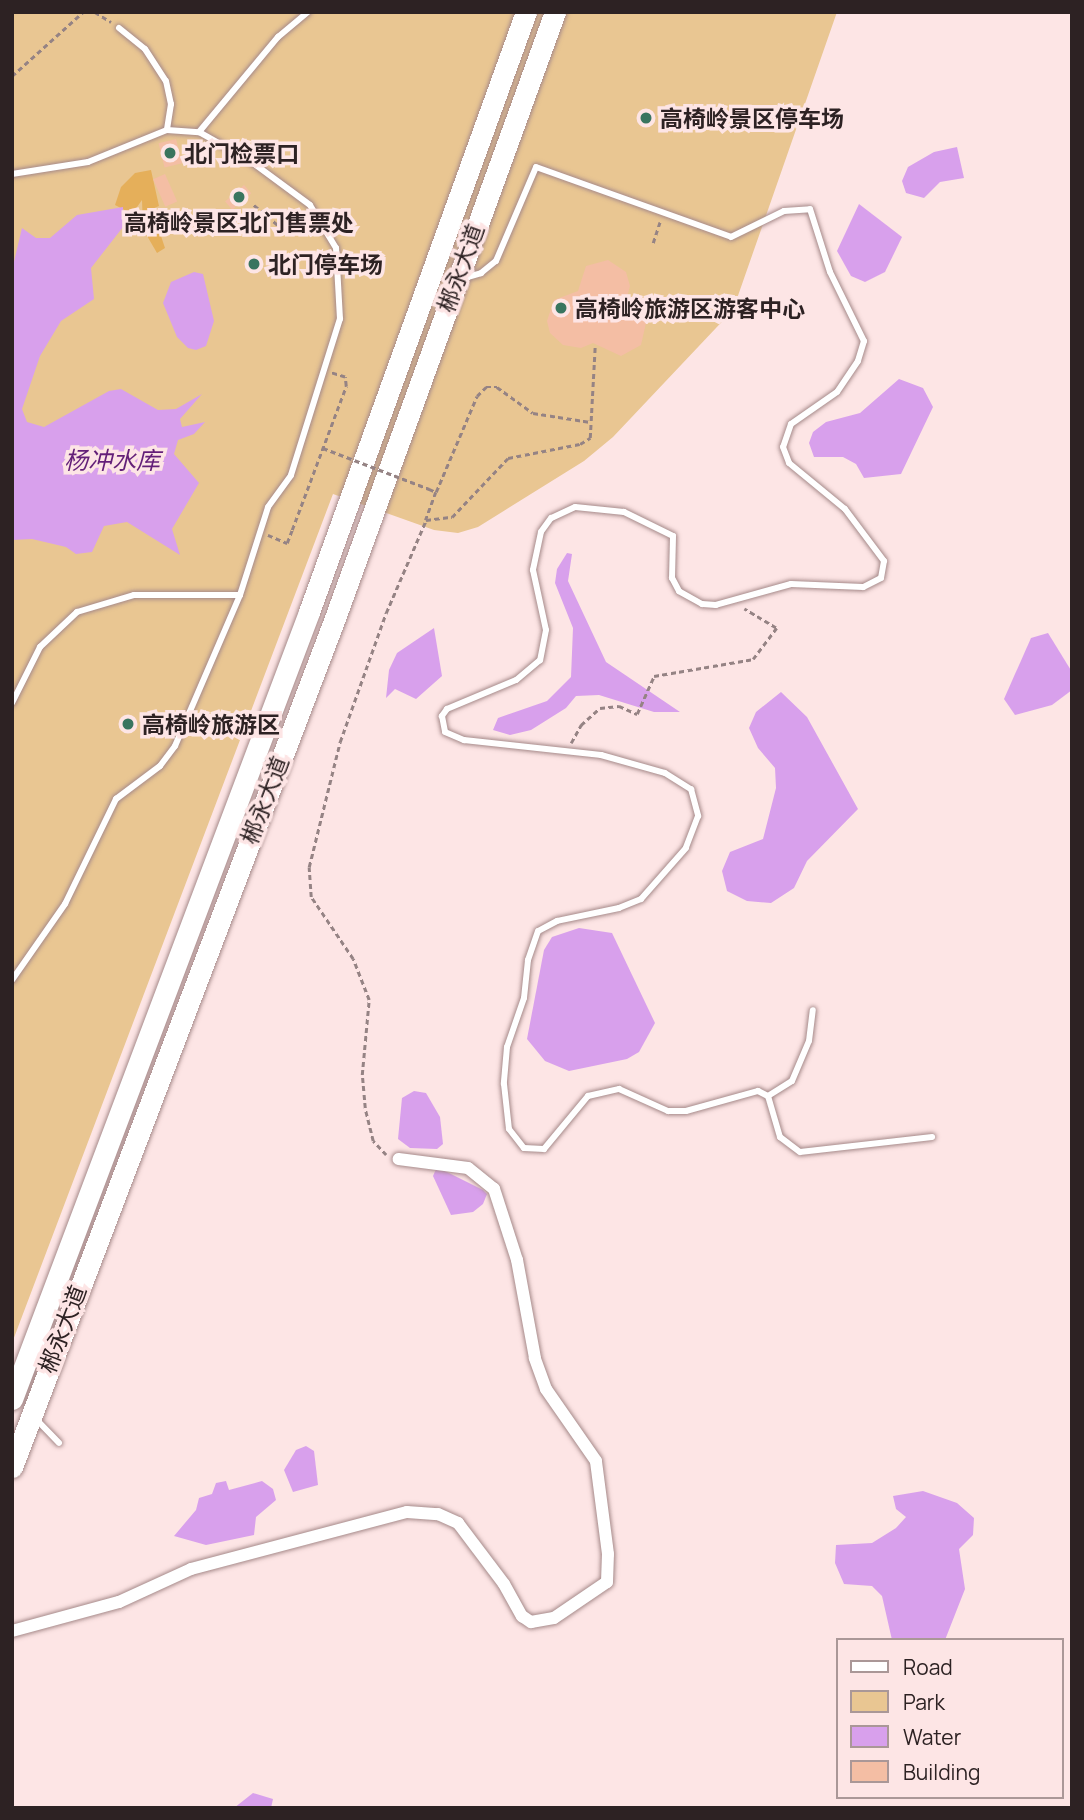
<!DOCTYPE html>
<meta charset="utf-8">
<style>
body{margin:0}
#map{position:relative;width:1084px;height:1820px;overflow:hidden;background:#fde5e5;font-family:Manrope,"Noto Sans SC",sans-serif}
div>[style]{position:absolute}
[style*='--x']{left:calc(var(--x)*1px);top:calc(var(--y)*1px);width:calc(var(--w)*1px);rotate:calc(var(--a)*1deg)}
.green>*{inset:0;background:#e9c692}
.forest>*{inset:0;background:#e5af5a}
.water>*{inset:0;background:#d8a0ec}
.building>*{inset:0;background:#f4bea4;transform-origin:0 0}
.path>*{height:2.5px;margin-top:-1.25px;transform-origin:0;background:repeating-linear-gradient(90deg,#958384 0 5px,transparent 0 8.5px)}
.roads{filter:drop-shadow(0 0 2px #a68a8a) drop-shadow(0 0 2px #a68a8a)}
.service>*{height:6px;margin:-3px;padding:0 3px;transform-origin:3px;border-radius:3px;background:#fff}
.minor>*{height:12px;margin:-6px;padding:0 6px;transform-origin:6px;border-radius:6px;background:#fff}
.trunk>*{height:21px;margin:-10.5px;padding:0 10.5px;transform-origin:10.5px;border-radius:10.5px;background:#fff}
.path-bridge>*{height:2.5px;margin-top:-1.25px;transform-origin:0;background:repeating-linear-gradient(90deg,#958384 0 5px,transparent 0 8.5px)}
.dots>*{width:19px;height:19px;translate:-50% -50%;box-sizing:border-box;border:4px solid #fde5e5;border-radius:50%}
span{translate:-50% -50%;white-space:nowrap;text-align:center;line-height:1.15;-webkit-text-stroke:7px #fde5e5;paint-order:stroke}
.poi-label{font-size:23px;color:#2d2223;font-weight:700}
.left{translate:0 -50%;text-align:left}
.street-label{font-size:23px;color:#2d2223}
.water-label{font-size:24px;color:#631f78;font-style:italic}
.frame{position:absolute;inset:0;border:14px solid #2d2223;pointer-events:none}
.legend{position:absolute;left:836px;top:1638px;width:228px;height:161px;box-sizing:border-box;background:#fde5e5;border:2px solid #aa9797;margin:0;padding:9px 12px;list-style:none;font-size:21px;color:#2d2223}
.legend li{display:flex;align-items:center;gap:14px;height:35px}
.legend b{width:35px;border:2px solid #aa9797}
</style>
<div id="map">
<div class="green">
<i style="clip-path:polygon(12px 12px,837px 12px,733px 310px,613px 437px,584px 461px,478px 527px,458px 533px,434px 530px,333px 494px,12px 1343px)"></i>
</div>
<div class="forest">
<i style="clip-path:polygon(151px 170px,159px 206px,152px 209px,165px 248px,157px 253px,143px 229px,142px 200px,132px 214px,115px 205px,121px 187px,135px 173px)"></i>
</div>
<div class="water">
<i style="clip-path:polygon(957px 147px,964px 178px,940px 182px,924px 198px,906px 193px,902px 181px,908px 167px,934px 152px)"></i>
<i style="clip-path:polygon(859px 204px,902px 237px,885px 272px,865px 282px,851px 276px,837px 251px)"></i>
<i style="clip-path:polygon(123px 207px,123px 227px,91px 268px,94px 299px,61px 321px,40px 356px,22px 409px,27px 422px,44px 427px,109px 391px,121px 389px,158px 410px,176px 409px,202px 394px,180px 419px,182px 427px,205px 422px,194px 434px,178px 440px,174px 454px,199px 483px,172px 529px,180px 555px,127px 522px,104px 526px,92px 552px,76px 554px,66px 547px,32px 539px,12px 540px,12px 270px,22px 228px,36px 238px,50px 238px,77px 215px)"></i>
<i style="clip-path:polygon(194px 272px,203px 274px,214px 321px,206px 346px,196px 350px,188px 348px,177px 337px,163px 303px,171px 282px)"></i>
<i style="clip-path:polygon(899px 379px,923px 388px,933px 407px,901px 474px,864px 478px,856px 464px,843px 457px,814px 457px,809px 443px,813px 432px,826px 422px,860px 413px)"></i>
<i style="clip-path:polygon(567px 553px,572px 554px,568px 581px,606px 662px,680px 712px,654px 712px,599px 695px,576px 696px,566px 708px,531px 730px,510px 735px,493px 730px,498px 718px,547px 701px,571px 677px,573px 628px,555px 583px,557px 569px)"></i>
<i style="clip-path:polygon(434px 628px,442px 676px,416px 699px,395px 689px,386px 698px,389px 670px,397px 653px)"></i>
<i style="clip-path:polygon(1048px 633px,1072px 672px,1072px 690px,1052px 705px,1015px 715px,1004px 699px,1031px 638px)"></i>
<i style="clip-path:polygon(781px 692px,807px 717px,858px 809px,807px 861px,794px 888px,771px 903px,747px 901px,727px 891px,722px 871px,730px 852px,763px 839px,776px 788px,775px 768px,758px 748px,749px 728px,756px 712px)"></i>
<i style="clip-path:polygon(579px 928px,612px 933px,655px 1023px,639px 1052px,627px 1059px,569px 1071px,545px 1061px,527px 1039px,544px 950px,552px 937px)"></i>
<i style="clip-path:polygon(414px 1091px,426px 1093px,440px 1117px,443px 1144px,437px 1149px,410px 1148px,398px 1139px,402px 1098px)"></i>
<i style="clip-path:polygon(437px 1167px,483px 1190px,487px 1194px,483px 1204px,473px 1212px,451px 1215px,433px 1176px)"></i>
<i style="clip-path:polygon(306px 1446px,314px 1451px,318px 1485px,293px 1492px,284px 1470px,296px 1450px)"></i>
<i style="clip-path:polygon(226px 1481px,229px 1490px,262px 1481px,273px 1489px,276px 1500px,256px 1517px,254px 1535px,206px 1545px,174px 1536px,196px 1510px,199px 1498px,212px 1494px,216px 1483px)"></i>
<i style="clip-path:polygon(923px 1491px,957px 1503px,974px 1518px,973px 1535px,959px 1549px,965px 1589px,945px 1640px,892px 1640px,882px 1596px,872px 1586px,844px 1584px,835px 1563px,836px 1545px,872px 1543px,896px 1528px,906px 1517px,896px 1509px,893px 1496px)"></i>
<i style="clip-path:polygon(253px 1793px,273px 1799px,271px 1808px,234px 1808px)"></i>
</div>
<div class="building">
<i style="left:176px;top:139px;width:25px;height:18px;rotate:76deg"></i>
<i style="left:165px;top:174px;width:30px;height:13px;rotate:66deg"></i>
<i style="left:244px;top:185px;width:11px;height:25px;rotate:49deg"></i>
<i style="clip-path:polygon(608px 260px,626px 272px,630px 286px,626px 301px,646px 323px,641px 345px,621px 356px,593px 343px,581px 348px,563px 345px,550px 333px,547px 321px,554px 300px,578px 291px,586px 266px)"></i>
</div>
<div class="path">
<i style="--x:95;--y:12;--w:19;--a:32"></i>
<i style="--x:12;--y:76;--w:96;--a:-42"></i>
<i style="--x:254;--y:205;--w:35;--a:40"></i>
<i style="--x:653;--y:243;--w:22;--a:-72"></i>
<i style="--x:429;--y:489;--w:8;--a:23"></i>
<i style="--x:436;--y:492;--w:30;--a:110"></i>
<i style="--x:426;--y:520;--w:26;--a:-7"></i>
<i style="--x:452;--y:517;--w:81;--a:-46.5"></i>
<i style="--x:508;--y:458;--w:73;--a:-11"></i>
<i style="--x:580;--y:444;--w:12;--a:-31"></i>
<i style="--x:590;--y:438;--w:93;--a:-86.9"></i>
<i style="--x:436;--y:492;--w:104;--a:-66.9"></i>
<i style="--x:477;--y:396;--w:13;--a:-45"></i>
<i style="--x:486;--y:387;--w:11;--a:0"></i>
<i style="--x:497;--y:387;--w:44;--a:35.8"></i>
<i style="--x:533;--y:413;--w:58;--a:9"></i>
<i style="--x:268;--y:535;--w:21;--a:23"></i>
<i style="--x:287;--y:543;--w:14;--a:-69"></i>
<i style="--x:292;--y:530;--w:154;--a:-69.4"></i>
<i style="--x:346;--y:386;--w:9;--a:-96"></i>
<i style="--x:345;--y:377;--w:14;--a:-163"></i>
<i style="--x:571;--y:743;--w:21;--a:-61"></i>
<i style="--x:581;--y:725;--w:25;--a:-42"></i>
<i style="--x:600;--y:708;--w:19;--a:-6"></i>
<i style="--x:619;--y:706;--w:20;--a:24"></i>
<i style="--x:637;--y:714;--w:42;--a:-65.9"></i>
<i style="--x:654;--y:676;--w:100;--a:-9.7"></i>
<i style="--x:753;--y:659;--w:39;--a:-53"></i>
<i style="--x:776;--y:628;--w:37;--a:-149"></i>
<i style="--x:386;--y:1155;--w:19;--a:-133"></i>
<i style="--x:373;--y:1141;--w:34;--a:-104"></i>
<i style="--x:365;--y:1108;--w:33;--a:-95"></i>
<i style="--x:362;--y:1075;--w:75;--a:-84.7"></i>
<i style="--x:369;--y:1000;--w:44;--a:-111.3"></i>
<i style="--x:353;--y:959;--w:75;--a:-124.1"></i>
<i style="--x:311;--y:897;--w:30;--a:-94"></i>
<i style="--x:309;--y:867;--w:129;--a:-76.1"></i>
<i style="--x:340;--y:742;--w:137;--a:-70.4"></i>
<i style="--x:386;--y:613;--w:101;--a:-66.7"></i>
</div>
<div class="roads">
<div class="service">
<i style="--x:119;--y:28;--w:33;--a:39"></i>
<i style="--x:145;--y:49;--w:38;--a:57"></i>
<i style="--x:166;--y:81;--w:24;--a:78"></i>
<i style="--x:171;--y:104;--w:26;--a:99"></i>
<i style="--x:12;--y:174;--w:77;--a:-9"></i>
<i style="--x:88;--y:162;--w:85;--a:-22.1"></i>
<i style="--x:167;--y:130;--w:32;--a:4"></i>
<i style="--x:199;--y:132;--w:124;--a:-50.3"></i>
<i style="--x:278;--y:37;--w:39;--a:-40"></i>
<i style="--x:464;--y:278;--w:18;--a:-16"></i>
<i style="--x:481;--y:273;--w:19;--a:-39"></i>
<i style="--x:496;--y:261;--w:102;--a:-66.9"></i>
<i style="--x:536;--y:167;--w:207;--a:19.7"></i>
<i style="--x:731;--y:237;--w:59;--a:-26.1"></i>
<i style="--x:784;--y:211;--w:26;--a:-4"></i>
<i style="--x:810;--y:209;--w:66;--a:72.4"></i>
<i style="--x:830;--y:272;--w:77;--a:63.8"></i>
<i style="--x:864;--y:341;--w:21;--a:107"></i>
<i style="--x:858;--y:361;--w:37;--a:124"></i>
<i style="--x:837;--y:392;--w:56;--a:145.2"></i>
<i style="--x:791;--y:424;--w:24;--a:109"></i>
<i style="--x:783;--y:447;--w:17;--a:69"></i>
<i style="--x:789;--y:463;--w:72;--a:39.4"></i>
<i style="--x:845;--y:509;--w:65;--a:53.1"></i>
<i style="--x:884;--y:561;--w:17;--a:100"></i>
<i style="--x:881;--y:578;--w:20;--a:153"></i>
<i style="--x:863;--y:587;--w:72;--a:-177.6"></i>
<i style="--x:791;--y:584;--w:78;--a:164.4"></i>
<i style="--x:716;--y:605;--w:14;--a:-176"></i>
<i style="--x:702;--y:604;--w:26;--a:-151"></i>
<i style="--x:679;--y:591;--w:15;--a:-118"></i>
<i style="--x:672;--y:578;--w:42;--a:-88.6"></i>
<i style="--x:673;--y:536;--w:55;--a:-153.9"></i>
<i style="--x:624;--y:512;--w:49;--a:-174.2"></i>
<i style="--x:575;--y:507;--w:26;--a:155"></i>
<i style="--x:551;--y:518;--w:17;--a:126"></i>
<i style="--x:541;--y:532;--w:39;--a:102"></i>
<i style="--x:533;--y:570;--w:61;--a:77.8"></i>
<i style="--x:546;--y:630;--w:31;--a:101"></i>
<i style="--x:540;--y:660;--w:31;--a:140"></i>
<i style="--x:516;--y:680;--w:75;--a:157.2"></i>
<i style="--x:447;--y:709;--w:9;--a:126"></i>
<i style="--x:442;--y:716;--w:16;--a:79"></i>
<i style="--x:445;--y:732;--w:21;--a:23"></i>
<i style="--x:464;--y:740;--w:138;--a:6.2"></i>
<i style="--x:601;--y:755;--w:66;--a:15.7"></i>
<i style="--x:665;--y:773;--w:31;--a:32"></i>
<i style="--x:691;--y:789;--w:28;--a:75"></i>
<i style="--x:698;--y:816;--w:34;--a:111"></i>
<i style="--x:686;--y:848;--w:68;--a:131.4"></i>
<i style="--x:641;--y:899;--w:24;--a:158"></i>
<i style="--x:619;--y:908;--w:63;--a:168.2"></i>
<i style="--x:557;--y:921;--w:21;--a:152"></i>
<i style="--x:538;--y:931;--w:31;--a:109"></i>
<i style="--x:528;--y:960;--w:38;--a:96"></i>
<i style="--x:524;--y:998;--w:52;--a:109.1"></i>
<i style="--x:507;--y:1047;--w:37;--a:95"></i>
<i style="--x:504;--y:1084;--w:45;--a:83.7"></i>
<i style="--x:509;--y:1129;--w:24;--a:52"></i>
<i style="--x:524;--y:1148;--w:20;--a:3"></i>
<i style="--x:544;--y:1149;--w:69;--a:-50.3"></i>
<i style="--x:588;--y:1096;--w:32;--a:-13"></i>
<i style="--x:619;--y:1089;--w:54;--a:24.2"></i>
<i style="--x:668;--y:1111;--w:18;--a:0"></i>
<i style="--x:686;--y:1111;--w:75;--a:-15.5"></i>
<i style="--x:758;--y:1091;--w:11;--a:27"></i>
<i style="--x:768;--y:1096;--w:43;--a:73.7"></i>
<i style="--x:780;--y:1137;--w:25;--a:37"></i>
<i style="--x:800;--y:1152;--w:133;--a:-6.5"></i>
<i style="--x:12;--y:703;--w:63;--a:-63.4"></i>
<i style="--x:40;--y:647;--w:51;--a:-43.4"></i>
<i style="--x:77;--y:612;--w:59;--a:-16.6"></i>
<i style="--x:134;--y:595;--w:106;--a:0"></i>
<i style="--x:12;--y:980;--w:93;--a:-55.1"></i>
<i style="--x:65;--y:904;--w:117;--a:-64.1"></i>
<i style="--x:116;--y:799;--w:55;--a:-36.9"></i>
<i style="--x:160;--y:766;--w:25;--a:-53"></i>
<i style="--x:175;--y:746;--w:164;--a:-66.7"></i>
<i style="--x:240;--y:595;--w:92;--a:-72.3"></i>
<i style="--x:268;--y:507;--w:39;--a:-54"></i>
<i style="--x:291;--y:475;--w:164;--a:-72.6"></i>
<i style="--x:340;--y:319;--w:71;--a:-93.2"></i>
<i style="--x:336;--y:248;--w:50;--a:-121.2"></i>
<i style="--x:310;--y:205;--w:76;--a:-143.6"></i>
<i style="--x:249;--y:160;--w:57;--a:-150.8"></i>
<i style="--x:768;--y:1096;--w:28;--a:-32"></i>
<i style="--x:792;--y:1081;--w:43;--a:-67"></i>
<i style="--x:809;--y:1041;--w:31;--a:-83"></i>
<i style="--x:34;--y:1417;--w:36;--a:46"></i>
</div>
<div class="minor">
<i style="--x:12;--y:1631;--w:111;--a:-15.2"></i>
<i style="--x:119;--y:1602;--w:79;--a:-24.6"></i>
<i style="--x:191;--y:1569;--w:223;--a:-14.8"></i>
<i style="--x:407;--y:1512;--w:31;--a:4"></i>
<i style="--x:438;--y:1514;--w:22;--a:24"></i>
<i style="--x:458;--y:1523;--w:76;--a:53"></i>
<i style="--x:504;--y:1584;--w:37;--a:61"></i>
<i style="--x:522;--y:1616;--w:11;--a:34"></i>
<i style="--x:531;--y:1622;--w:23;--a:-10"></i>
<i style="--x:554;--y:1618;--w:64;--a:-34.2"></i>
<i style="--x:607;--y:1582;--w:28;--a:-88"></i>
<i style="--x:608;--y:1554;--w:94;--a:-97.4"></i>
<i style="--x:596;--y:1461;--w:88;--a:-124.8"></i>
<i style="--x:546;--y:1389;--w:33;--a:-110"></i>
<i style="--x:535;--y:1358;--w:100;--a:-100.4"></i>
<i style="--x:517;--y:1260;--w:75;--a:-107.9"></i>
<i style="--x:494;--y:1189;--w:33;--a:-141"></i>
<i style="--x:468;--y:1168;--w:70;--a:-172.6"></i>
</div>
<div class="trunk">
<i style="--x:12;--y:1399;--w:841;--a:-69.32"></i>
<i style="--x:309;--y:612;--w:638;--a:-70.12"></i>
<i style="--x:12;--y:1467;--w:908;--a:-69.17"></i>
<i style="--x:335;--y:618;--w:645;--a:-70.05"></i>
</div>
</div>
<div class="path-bridge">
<i style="--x:323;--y:448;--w:114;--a:21.1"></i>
</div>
<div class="dots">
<i style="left:646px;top:118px;background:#39755f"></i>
<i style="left:170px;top:153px;background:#39755f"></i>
<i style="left:239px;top:197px;background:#39755f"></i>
<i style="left:254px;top:264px;background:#39755f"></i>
<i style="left:561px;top:308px;background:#39755f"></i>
<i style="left:128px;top:724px;background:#39755f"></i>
</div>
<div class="poi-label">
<span class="left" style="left:660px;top:118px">高椅岭景区停车场</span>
<span class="left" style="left:184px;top:153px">北门检票口</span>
<span style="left:239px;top:222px">高椅岭景区北门售票处</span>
<span class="left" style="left:268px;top:264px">北门停车场</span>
<span class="left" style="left:575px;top:308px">高椅岭旅游区游客中心</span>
<span class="left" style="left:142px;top:724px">高椅岭旅游区</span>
</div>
<div class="street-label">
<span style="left:460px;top:268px;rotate:-70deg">郴永大道</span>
<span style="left:264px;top:800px;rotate:-69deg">郴永大道</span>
<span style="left:62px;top:1329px;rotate:-69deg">郴永大道</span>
</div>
<div class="water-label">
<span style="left:112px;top:460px">杨冲水库</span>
</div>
<div class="frame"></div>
<ul class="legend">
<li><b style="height:9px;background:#fff"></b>Road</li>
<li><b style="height:19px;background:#e9c692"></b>Park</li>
<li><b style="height:19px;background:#d8a0ec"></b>Water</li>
<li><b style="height:19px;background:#f4bea4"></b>Building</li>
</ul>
</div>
